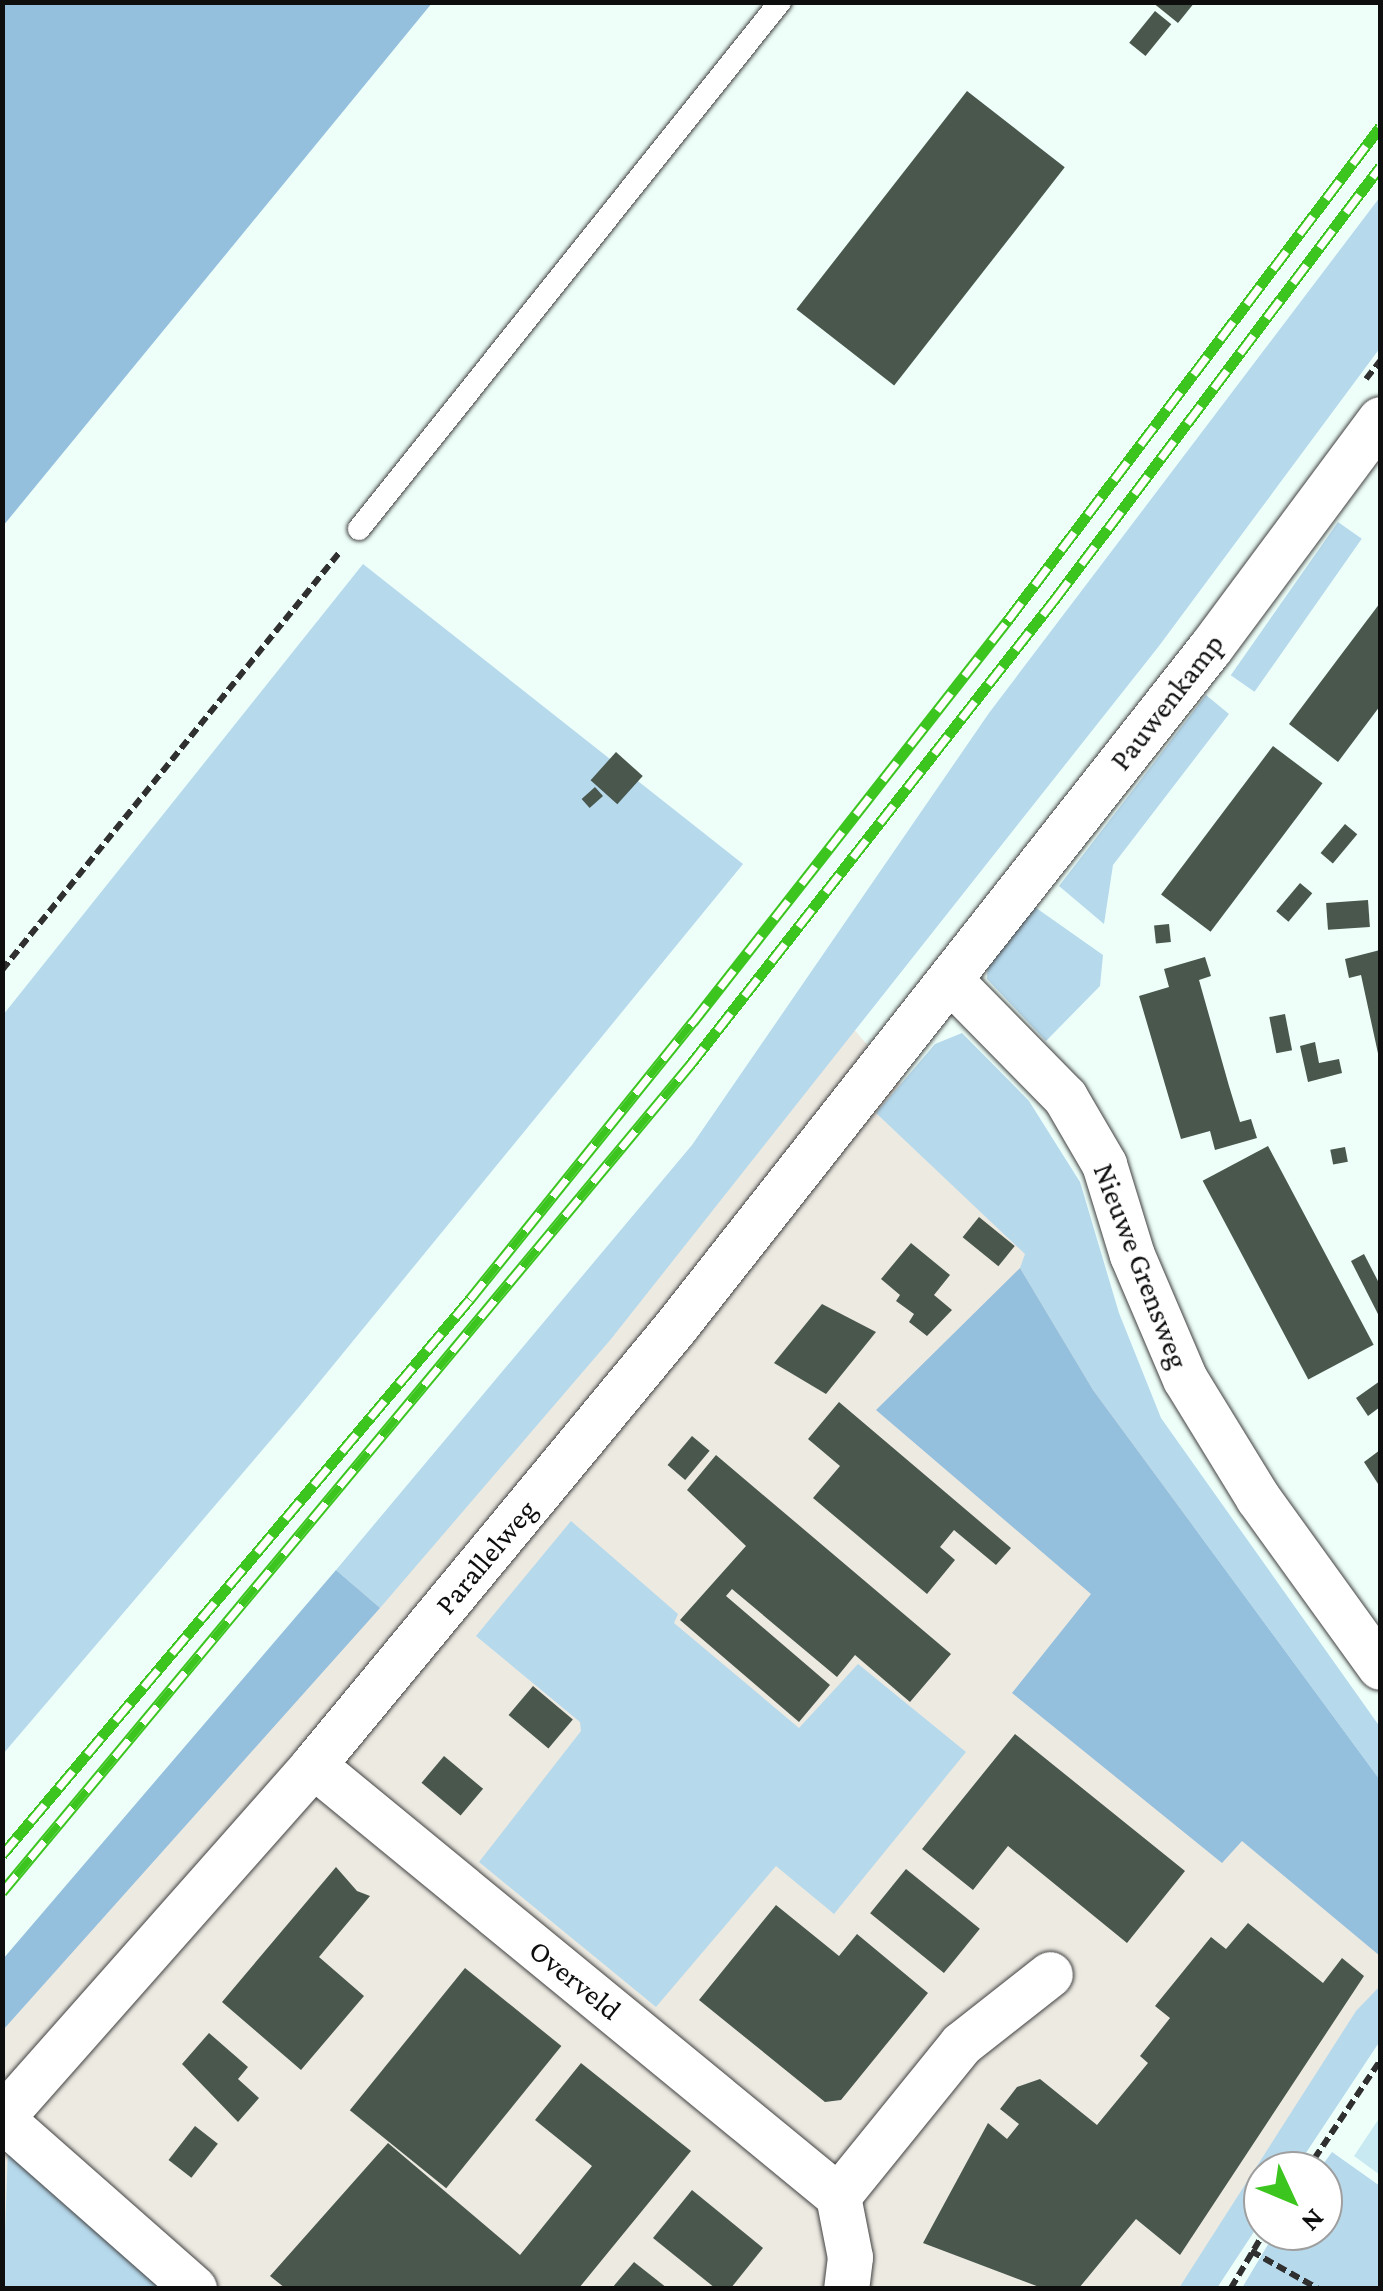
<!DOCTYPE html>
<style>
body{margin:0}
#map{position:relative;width:1383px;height:2291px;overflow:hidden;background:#eefffa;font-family:"Crimson Pro",serif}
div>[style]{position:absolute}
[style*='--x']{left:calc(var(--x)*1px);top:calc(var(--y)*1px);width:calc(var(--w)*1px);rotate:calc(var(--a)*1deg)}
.industrial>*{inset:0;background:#edeae2}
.green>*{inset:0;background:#b6d9ec;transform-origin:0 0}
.forest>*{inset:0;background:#94bfdd}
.pitch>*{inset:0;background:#c8e9f2}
.building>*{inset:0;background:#49574d;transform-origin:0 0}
.path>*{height:6px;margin-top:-3px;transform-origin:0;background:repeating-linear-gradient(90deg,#303030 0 10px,transparent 0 15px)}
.roads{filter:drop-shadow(0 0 2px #414141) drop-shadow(0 0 2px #414141)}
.lane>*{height:22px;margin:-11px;padding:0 11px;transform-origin:11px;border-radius:11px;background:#fff}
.street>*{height:45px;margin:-22.5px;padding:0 22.5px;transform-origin:22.5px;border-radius:22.5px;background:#fff}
.rail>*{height:11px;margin-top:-5.5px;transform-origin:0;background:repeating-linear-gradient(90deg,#fff 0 22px,#3cc51f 0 44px);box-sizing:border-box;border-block:2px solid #3cc51f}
span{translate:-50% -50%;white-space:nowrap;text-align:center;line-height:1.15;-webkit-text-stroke:10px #fff;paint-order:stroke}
.street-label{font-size:30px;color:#0e0e0e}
.frame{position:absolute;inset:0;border:5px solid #0e0e0e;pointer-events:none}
.north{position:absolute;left:1243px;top:2151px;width:100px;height:100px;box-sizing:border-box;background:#fff;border:2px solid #9f9f9f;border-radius:50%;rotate:134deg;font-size:28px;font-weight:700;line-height:40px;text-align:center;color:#0e0e0e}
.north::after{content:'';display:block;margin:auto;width:35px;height:45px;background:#3cc51f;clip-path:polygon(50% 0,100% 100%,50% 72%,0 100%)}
</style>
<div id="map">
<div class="industrial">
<i style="clip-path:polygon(839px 1012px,1055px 1262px,1380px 1883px,1380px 2017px,1263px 2171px,1218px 2288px,3px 2288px,3px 2010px)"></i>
</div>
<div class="green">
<i style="clip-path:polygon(1380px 197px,1380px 348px,1159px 646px,611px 1339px,380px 1608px,336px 1570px,692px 1145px,989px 713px)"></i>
<i style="left:1338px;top:522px;width:29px;height:187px;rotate:35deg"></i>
<i style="clip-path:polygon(363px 564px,743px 864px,299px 1407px,3px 1754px,3px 1015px)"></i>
<i style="clip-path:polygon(1206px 695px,1229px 714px,1113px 865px,1104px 924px,1059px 886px)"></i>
<i style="clip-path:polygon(1032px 905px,1103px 955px,1100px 986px,1046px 1041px,987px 979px,988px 960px)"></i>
<i style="clip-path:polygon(962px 1033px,1029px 1101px,1080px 1182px,1119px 1313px,1161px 1418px,1380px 1727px,1380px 1780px,1093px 1390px,1020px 1268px,1025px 1254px,876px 1113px,935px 1044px)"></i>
<i style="clip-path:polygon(571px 1521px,678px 1614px,674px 1623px,799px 1728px,858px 1664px,966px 1752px,834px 1914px,776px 1866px,656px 2007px,479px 1862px,581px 1731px,580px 1722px,476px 1636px)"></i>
<i style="clip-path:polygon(1380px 1986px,1380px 2041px,1294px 2171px,1263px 2171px,1263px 2218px,1217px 2288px,1179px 2288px,1356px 2011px)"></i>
<i style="clip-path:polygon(8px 2149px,172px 2288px,3px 2288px)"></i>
<i style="clip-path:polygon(1332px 2152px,1380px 2186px,1380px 2288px,1242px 2288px,1276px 2231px,1323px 2231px,1323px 2171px,1318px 2171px)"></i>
</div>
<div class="forest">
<i style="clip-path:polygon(3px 2px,432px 3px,3px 526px,2px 3px)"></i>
<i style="clip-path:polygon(1020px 1268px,1093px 1390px,1380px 1780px,1380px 1956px,1242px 1841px,1222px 1863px,1012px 1693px,1091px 1594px,876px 1410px)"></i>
<i style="clip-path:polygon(336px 1570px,380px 1608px,3px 2030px,3px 1959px)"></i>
</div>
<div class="pitch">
<i style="clip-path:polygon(1380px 2117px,1380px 2175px,1354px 2156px)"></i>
</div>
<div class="building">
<i style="clip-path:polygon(1152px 2px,1195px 2px,1178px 23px)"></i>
<i style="left:1155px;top:11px;width:21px;height:41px;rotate:39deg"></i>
<i style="left:967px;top:91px;width:124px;height:277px;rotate:38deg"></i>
<i style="clip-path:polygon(1380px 603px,1380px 706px,1338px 762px,1289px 724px)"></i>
<i style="left:1273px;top:746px;width:62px;height:186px;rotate:37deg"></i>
<i style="left:616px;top:752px;width:36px;height:38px;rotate:42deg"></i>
<i style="left:595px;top:787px;width:12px;height:18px;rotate:48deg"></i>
<i style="left:1345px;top:824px;width:16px;height:38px;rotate:40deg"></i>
<i style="left:1300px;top:883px;width:16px;height:37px;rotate:40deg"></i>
<i style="left:1368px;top:900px;width:27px;height:42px;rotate:86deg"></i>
<i style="left:1169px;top:924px;width:18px;height:15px;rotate:84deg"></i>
<i style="clip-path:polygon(1380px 950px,1380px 1058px,1379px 1058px,1361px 975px,1349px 978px,1345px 959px)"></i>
<i style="clip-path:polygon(1205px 957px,1211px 976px,1199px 980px,1229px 1086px,1240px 1122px,1251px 1119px,1257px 1138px,1215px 1150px,1210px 1131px,1181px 1139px,1139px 996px,1169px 987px,1164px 969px)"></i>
<i style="left:1285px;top:1014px;width:37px;height:16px;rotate:79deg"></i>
<i style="clip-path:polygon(1315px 1042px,1319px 1063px,1339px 1059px,1342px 1073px,1308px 1082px,1300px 1046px)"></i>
<i style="left:1268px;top:1146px;width:225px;height:74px;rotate:62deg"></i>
<i style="left:1345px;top:1147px;width:15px;height:15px;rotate:79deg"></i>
<i style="left:979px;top:1217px;width:46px;height:26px;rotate:39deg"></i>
<i style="clip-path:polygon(911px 1243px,950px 1275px,934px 1295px,952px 1310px,927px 1336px,909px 1322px,914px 1314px,896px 1301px,900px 1295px,881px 1279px)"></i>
<i style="clip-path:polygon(1364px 1254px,1380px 1285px,1380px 1318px,1351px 1261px)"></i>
<i style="clip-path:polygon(822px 1304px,876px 1332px,826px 1394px,774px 1363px)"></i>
<i style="clip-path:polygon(1380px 1381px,1380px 1407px,1368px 1416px,1356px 1398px)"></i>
<i style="clip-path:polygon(839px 1402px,1011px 1548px,996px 1565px,954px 1530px,940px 1547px,955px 1560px,927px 1594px,813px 1498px,840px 1466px,808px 1439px)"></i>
<i style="left:692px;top:1436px;width:23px;height:38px;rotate:40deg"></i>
<i style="clip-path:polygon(1380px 1450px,1380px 1487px,1364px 1462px)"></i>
<i style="clip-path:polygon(716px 1455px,951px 1654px,910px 1702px,855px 1655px,837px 1677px,732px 1589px,726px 1596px,830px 1685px,799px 1722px,680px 1620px,746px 1546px,687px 1490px)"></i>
<i style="left:533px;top:1686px;width:52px;height:38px;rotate:40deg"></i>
<i style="clip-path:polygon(1015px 1734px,1185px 1871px,1127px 1943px,1008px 1846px,973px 1890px,922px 1849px)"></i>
<i style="left:444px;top:1756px;width:51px;height:35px;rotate:40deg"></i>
<i style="clip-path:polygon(336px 1867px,357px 1891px,370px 1896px,319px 1957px,364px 1996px,301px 2070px,222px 2002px)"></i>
<i style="left:906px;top:1869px;width:95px;height:57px;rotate:39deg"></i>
<i style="clip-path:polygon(776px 1905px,839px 1956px,857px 1934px,928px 1993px,841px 2100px,825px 2102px,699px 2000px)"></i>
<i style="clip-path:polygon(1248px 1923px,1323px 1983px,1342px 1958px,1364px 1976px,1180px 2255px,1136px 2219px,1079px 2288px,1042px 2288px,923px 2243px,988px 2123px,1007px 2139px,1019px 2124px,1000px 2109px,1017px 2087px,1040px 2079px,1097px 2125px,1148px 2063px,1140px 2056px,1170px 2018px,1155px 2006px,1211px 1937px,1226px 1949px)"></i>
<i style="left:465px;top:1968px;width:124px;height:183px;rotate:39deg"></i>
<i style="clip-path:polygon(209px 2033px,248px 2067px,238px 2079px,259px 2098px,238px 2122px,182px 2064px)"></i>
<i style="clip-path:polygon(581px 2063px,691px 2151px,579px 2288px,285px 2288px,270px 2276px,388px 2143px,520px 2255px,592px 2166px,535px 2120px)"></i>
<i style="left:195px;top:2126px;width:29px;height:43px;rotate:38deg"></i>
<i style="clip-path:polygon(692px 2190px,763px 2248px,731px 2288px,715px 2288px,653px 2238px)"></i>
<i style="clip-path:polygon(634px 2262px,667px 2288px,612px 2288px)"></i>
</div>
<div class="path">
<i style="--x:1366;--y:379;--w:23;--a:-52"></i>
<i style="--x:2;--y:970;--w:536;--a:-51.06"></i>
<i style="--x:1306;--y:2171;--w:133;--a:-56.1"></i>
<i style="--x:1251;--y:2251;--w:76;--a:29.3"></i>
<i style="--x:1231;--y:2288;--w:66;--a:-59.2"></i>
</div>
<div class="roads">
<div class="lane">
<i style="--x:359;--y:529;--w:675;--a:-51.38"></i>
</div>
<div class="street">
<i style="--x:951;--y:981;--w:163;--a:45.5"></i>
<i style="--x:1065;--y:1097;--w:78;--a:59.8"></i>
<i style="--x:1104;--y:1164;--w:95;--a:72.9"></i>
<i style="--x:1132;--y:1255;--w:135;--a:66.9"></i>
<i style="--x:1185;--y:1379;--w:140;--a:58.5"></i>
<i style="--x:1258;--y:1498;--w:208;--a:54.2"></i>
<i style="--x:313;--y:1765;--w:679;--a:39.38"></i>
<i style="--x:838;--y:2196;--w:62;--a:78.9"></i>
<i style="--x:850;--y:2257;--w:31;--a:97"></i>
<i style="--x:2;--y:2117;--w:470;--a:-48.5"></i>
<i style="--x:313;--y:1765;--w:570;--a:-50.41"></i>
<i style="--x:676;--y:1326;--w:863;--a:-51.78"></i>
<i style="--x:1210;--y:648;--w:285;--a:-53.4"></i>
<i style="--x:2;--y:2119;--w:256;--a:41.4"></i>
<i style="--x:838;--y:2196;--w:196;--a:-51"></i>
<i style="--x:961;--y:2044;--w:113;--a:-38.2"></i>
</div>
</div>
<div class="rail">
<i style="--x:2;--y:1855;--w:727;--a:-49.91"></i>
<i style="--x:470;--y:1299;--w:356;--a:-51.2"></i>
<i style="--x:693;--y:1022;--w:511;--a:-51.92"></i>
<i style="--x:1008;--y:620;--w:618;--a:-52.96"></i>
<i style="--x:2;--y:1892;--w:1076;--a:-50.24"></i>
<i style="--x:690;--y:1065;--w:592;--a:-51.93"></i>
<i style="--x:1055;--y:599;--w:541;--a:-53.05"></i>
</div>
<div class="street-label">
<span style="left:1167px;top:702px;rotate:-52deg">Pauwenkamp</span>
<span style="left:1141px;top:1266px;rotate:69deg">Nieuwe Grensweg</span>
<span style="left:486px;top:1557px;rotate:-50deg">Parallelweg</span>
<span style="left:575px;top:1980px;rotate:39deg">Overveld</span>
</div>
<div class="frame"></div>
<div class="north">N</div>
</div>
